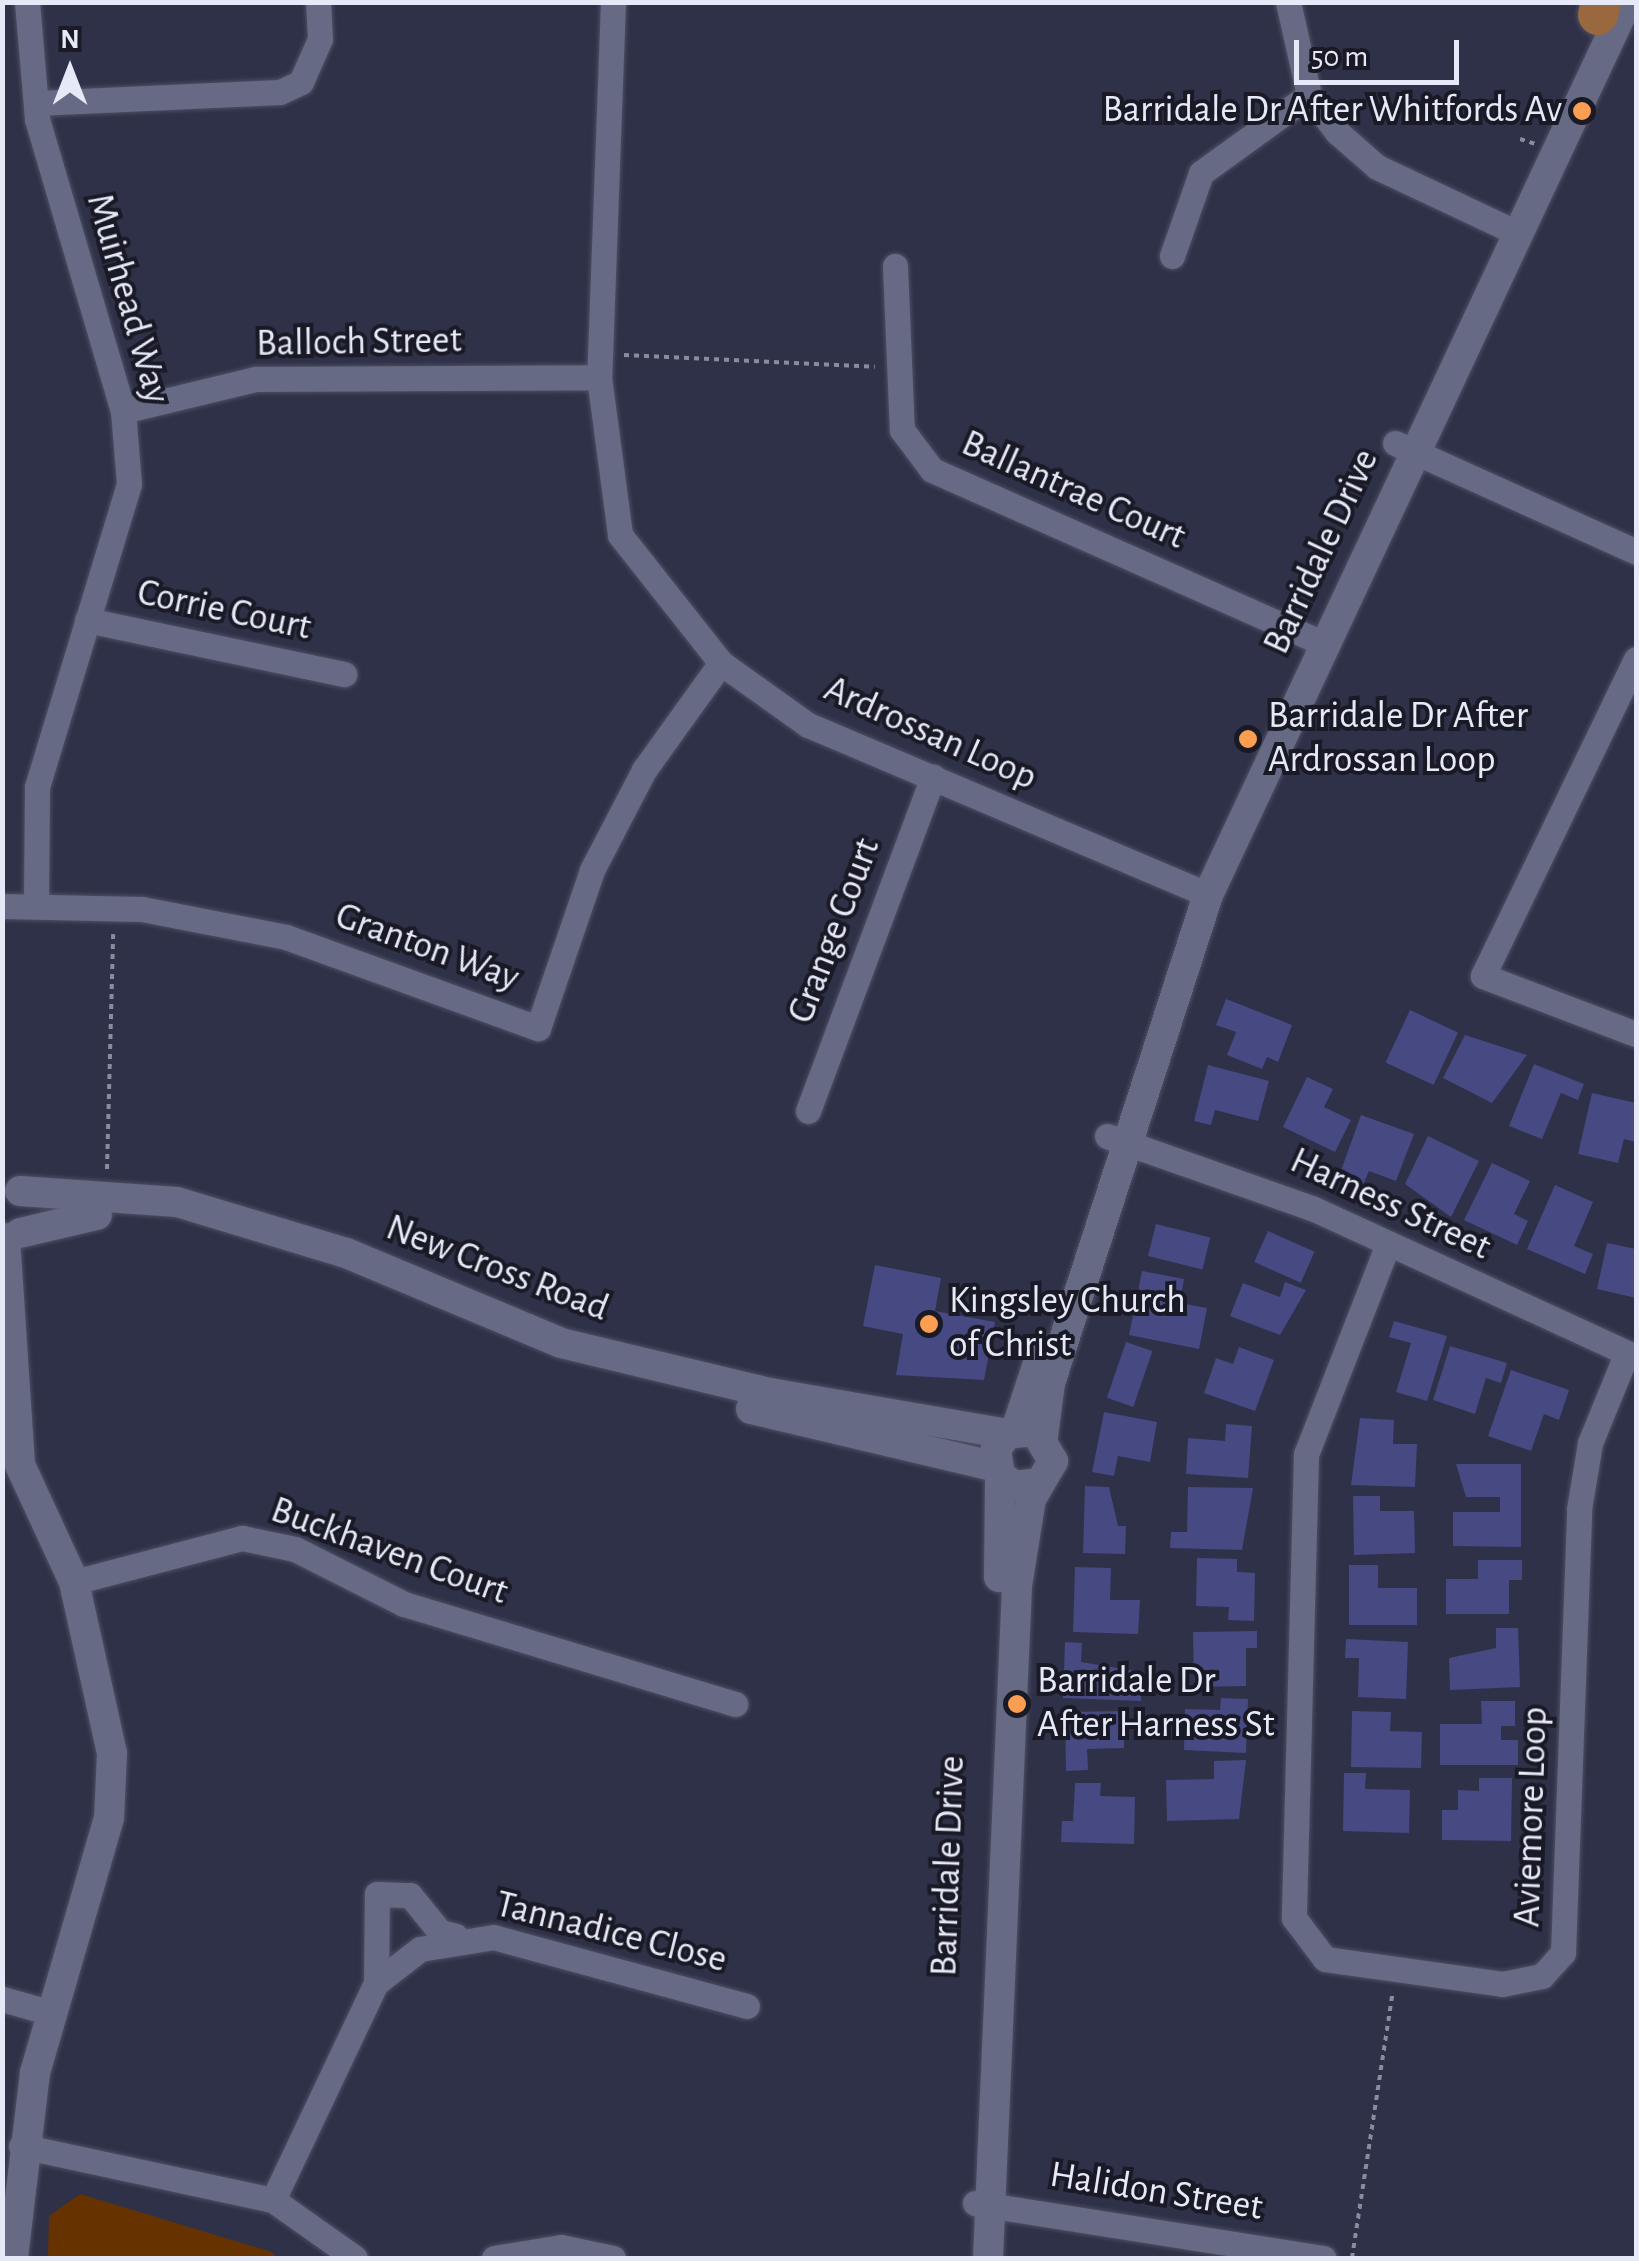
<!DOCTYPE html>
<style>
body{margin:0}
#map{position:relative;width:1639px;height:2261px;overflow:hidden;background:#2f3148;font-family:"Alegreya Sans",sans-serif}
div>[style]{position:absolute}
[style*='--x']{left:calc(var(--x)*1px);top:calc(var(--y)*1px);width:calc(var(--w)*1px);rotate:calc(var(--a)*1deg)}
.green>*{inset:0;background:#630}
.building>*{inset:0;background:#464982;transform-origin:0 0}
.path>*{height:4px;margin-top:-2px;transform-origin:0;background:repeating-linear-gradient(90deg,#898b9e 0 5px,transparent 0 10px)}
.roads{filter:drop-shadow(0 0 2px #4d4f63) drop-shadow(0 0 2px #4d4f63)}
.minor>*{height:25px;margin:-12.5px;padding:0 12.5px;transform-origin:12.5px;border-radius:12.5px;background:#676a84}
.tertiary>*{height:30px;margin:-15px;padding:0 15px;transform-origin:15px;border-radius:15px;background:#676a84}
.primary>*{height:40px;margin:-20px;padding:0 20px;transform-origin:20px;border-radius:20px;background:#9a683e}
.dots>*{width:28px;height:28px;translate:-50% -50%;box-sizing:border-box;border:5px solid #191a25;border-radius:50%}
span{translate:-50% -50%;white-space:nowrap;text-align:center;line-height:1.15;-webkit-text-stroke:8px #191a25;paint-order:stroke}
.poi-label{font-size:38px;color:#e6e9f8}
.right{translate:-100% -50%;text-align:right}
.left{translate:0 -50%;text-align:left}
.street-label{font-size:38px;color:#e6e9f8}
.frame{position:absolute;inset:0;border:5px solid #e6e9f8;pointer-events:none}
.north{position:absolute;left:20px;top:20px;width:100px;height:100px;-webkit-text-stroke:8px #191a25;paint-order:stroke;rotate:0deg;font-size:28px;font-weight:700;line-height:40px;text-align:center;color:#e6e9f8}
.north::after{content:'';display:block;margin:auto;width:35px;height:45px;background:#e6e9f8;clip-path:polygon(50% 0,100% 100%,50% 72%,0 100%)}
.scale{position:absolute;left:1294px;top:40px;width:165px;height:45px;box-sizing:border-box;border:5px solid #e6e9f8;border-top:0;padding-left:12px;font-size:30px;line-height:35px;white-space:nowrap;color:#e6e9f8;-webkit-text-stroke:8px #191a25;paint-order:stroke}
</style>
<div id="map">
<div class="green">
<i style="clip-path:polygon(80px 2194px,272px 2252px,277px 2258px,48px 2258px,49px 2216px)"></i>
</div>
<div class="building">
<i style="clip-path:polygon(1226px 999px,1292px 1025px,1278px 1062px,1267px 1057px,1262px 1069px,1227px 1055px,1236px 1032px,1216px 1025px)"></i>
<i style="left:1410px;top:1010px;width:53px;height:58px;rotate:25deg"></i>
<i style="clip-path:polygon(1465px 1035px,1527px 1055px,1492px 1103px,1443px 1078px)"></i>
<i style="clip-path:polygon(1534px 1064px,1584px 1084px,1578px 1100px,1561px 1093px,1542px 1139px,1509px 1126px)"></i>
<i style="clip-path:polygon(1208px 1065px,1269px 1081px,1258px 1121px,1215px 1110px,1211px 1125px,1194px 1121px)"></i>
<i style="clip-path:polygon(1307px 1077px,1333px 1089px,1324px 1107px,1351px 1120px,1335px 1152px,1283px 1127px)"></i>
<i style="clip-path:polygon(1592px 1093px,1636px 1103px,1636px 1142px,1624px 1139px,1618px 1163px,1578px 1154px)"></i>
<i style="clip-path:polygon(1361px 1115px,1414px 1134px,1396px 1181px,1369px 1171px,1363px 1185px,1339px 1176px)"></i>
<i style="clip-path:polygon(1428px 1136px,1479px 1161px,1451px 1217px,1405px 1184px)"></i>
<i style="clip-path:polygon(1492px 1163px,1530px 1181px,1514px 1214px,1528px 1221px,1517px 1245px,1464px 1220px)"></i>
<i style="clip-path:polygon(1555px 1185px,1593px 1202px,1574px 1246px,1593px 1254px,1585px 1274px,1527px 1249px)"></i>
<i style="left:1156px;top:1224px;width:56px;height:33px;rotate:14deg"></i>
<i style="left:1268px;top:1231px;width:51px;height:34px;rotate:24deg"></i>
<i style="clip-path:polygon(1607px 1243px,1636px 1249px,1636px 1298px,1597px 1289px)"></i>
<i style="clip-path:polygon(875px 1265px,941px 1278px,935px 1311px,995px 1322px,984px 1380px,896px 1375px,903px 1334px,863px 1326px)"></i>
<i style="clip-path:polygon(1142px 1271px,1184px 1279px,1180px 1303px,1207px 1308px,1199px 1349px,1129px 1335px)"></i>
<i style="clip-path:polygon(1285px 1282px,1306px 1290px,1280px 1335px,1230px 1316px,1243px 1283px,1280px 1297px)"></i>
<i style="clip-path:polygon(1394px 1321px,1447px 1336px,1427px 1401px,1396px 1392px,1411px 1343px,1389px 1337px)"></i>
<i style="left:1126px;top:1342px;width:28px;height:59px;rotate:19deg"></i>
<i style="clip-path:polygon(1450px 1346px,1507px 1363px,1501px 1383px,1486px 1378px,1475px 1414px,1433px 1400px)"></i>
<i style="clip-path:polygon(1239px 1347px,1274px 1360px,1255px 1411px,1204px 1393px,1216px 1358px,1233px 1364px)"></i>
<i style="clip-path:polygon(1511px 1370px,1569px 1390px,1559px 1420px,1544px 1414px,1531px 1451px,1488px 1436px)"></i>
<i style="clip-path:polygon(1104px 1412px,1157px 1422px,1150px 1462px,1118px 1456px,1114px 1476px,1092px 1472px)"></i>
<i style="clip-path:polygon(1360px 1418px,1394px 1420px,1393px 1444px,1417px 1444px,1415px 1487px,1351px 1485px)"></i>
<i style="clip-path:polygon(1226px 1424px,1252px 1426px,1248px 1478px,1186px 1474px,1188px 1438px,1225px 1441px)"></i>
<i style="clip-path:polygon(1456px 1464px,1521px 1464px,1521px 1547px,1453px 1546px,1453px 1512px,1500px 1512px,1500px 1497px,1466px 1497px)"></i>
<i style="clip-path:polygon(1085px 1486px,1109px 1487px,1118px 1526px,1126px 1526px,1125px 1554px,1083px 1553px)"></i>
<i style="clip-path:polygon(1188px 1487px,1253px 1488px,1242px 1550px,1170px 1548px,1171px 1532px,1187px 1532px)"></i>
<i style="clip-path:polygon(1353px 1496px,1380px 1496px,1380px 1511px,1414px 1511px,1415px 1553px,1354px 1555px)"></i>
<i style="clip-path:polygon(1197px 1558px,1237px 1559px,1237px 1572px,1255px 1573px,1254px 1621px,1228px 1620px,1229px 1607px,1196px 1606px)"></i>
<i style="clip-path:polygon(1478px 1560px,1522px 1560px,1522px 1580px,1509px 1580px,1509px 1614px,1446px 1614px,1446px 1579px,1478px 1579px)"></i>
<i style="clip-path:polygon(1349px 1565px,1378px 1565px,1378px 1588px,1417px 1588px,1417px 1625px,1349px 1625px)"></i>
<i style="clip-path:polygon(1075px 1567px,1111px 1568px,1110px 1600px,1140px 1600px,1138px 1634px,1073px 1632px)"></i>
<i style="clip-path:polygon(1496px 1628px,1518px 1628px,1520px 1687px,1450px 1690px,1449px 1658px,1496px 1648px)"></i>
<i style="clip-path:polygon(1257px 1631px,1257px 1648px,1246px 1648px,1246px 1686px,1194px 1687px,1193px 1632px)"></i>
<i style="clip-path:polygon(1346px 1639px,1408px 1642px,1406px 1699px,1358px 1697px,1359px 1658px,1345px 1658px)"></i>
<i style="clip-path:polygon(1065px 1642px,1082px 1643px,1081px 1662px,1142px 1672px,1141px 1701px,1063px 1698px)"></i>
<i style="clip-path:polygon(1221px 1698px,1248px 1699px,1246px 1753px,1184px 1750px,1185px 1709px,1220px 1710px)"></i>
<i style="clip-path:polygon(1481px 1701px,1515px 1701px,1515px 1726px,1501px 1726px,1501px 1740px,1518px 1740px,1518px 1765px,1440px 1765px,1440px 1724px,1482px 1724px)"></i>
<i style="clip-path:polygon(1124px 1711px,1124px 1748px,1087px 1749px,1088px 1770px,1066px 1771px,1065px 1712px)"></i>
<i style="clip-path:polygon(1352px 1711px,1391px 1712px,1390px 1731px,1422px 1732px,1421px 1768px,1351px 1767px)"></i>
<i style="clip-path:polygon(1246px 1760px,1239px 1819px,1167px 1821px,1166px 1780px,1214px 1779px,1214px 1761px)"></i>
<i style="clip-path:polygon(1344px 1773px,1366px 1773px,1365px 1789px,1410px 1790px,1409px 1833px,1343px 1831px)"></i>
<i style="clip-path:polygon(1479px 1778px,1512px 1778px,1511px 1841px,1442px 1840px,1442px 1810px,1458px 1810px,1458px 1790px,1479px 1791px)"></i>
<i style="clip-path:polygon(1075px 1783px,1101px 1783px,1100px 1796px,1135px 1797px,1134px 1844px,1061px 1842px,1062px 1821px,1073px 1821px)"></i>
</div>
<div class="path">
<i style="--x:1520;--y:139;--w:16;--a:18"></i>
<i style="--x:624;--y:355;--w:251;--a:2.7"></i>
<i style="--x:107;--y:1169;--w:235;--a:-88.5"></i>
<i style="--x:1352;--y:2258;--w:270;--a:-81.3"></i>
</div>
<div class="roads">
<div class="minor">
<i style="--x:27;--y:2;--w:117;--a:85.1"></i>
<i style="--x:37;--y:119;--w:304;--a:73.6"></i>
<i style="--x:123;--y:411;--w:73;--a:85.3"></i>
<i style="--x:129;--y:484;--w:317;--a:106.9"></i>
<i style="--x:37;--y:787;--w:118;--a:90.5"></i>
<i style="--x:613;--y:2;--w:375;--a:92.1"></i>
<i style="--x:599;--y:377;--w:159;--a:82.4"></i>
<i style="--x:620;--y:535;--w:163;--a:51.7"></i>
<i style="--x:721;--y:663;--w:107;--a:35.5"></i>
<i style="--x:808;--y:725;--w:435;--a:23"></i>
<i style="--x:1288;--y:2;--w:95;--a:77.3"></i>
<i style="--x:1309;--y:95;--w:46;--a:52.9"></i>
<i style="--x:1337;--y:132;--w:53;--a:41.2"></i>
<i style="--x:1377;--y:167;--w:153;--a:25.2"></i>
<i style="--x:36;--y:103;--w:244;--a:-2.6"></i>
<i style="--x:280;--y:92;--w:23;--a:-25"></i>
<i style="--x:301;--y:82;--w:47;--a:-66.2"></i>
<i style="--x:320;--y:39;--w:37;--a:-93"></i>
<i style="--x:1172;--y:256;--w:88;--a:-70.7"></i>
<i style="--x:1201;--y:173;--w:133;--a:-35.8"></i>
<i style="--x:895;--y:266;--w:164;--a:87.6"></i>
<i style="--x:902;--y:430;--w:50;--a:53.1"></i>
<i style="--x:932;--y:470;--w:429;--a:23.9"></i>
<i style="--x:123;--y:411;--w:136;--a:-13.6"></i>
<i style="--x:255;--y:379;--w:344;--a:-0.3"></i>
<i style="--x:1395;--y:443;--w:265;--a:24.3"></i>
<i style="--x:87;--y:620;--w:263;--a:11.9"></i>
<i style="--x:1636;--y:659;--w:352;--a:115.8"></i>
<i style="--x:1483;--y:976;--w:164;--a:20.8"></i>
<i style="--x:2;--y:906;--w:140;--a:1.2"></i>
<i style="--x:142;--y:909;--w:147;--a:11"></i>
<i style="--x:286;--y:937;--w:268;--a:19.9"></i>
<i style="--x:538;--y:1028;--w:167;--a:-71.1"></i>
<i style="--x:592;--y:870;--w:113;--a:-62.5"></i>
<i style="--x:644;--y:770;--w:132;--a:-54.3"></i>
<i style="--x:808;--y:1111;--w:357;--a:-69.5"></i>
<i style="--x:1107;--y:1136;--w:217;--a:19.4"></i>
<i style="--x:1312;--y:1208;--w:357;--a:24.7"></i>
<i style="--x:1388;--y:1244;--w:225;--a:111.3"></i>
<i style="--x:1306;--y:1454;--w:464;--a:91.5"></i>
<i style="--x:1294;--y:1918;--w:51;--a:52.9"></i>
<i style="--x:1325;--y:1959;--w:179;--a:8"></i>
<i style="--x:1502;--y:1984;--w:41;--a:-11.3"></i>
<i style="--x:1542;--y:1976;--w:31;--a:-48"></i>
<i style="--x:1563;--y:1953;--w:444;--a:-87.9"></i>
<i style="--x:1579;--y:1509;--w:67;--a:-80.5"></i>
<i style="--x:1590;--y:1443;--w:95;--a:-67.8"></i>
<i style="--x:74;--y:1582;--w:174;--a:-14.7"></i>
<i style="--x:242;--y:1538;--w:54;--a:11.7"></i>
<i style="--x:295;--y:1549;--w:122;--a:26.8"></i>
<i style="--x:404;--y:1604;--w:346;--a:16.8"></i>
<i style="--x:376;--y:1983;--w:89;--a:-89.4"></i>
<i style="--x:377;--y:1894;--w:33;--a:2"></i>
<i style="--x:410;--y:1895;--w:48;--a:51"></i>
<i style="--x:440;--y:1932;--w:16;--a:14"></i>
<i style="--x:2;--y:1999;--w:52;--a:15.6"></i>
<i style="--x:21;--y:2146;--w:258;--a:12.1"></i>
<i style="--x:273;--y:2200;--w:100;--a:35.3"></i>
<i style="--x:273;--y:2200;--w:240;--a:-64.6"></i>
<i style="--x:376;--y:1983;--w:56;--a:-37.7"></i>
<i style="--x:420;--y:1949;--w:74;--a:-9.3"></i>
<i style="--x:493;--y:1937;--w:263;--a:15.2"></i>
<i style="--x:975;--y:2203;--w:353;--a:9"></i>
<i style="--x:494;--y:2258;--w:68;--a:-9.3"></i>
<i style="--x:561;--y:2247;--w:53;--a:11.9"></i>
</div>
<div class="tertiary">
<i style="--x:20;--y:1191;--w:157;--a:4"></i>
<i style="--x:177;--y:1202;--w:177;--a:16.8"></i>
<i style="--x:346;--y:1253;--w:233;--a:22.7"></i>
<i style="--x:561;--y:1343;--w:215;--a:13.5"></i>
<i style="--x:770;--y:1393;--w:241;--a:9.8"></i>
<i style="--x:20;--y:1233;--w:79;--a:-13.2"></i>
<i style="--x:5;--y:1238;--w:227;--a:86.2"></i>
<i style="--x:20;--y:1465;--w:129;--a:65.2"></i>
<i style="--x:74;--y:1582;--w:175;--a:77.5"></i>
<i style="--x:112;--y:1753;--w:65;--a:92.6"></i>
<i style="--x:109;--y:1818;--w:266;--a:106.2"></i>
<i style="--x:35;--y:2073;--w:186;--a:96.8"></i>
<i style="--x:751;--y:1409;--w:252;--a:13.3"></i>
<i style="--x:1016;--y:1430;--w:77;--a:-71.8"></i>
<i style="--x:1043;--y:1436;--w:53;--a:-82.5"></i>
<i style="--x:1050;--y:1383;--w:513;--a:-72.06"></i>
<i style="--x:1208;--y:895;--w:986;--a:-64.86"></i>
<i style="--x:999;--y:1577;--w:102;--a:-89.4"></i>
<i style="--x:988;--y:2258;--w:673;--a:-87.53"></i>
<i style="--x:1017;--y:1586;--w:88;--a:-80.9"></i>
<i style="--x:1031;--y:1499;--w:44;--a:-59.9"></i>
<i style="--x:1053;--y:1461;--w:35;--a:-121"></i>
<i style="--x:1035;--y:1431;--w:28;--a:174"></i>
<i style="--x:1007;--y:1434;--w:19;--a:126"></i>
<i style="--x:996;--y:1449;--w:26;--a:81"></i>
<i style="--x:1000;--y:1475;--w:18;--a:38"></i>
<i style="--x:1014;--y:1486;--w:25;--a:-7"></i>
</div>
<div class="primary">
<i style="--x:1598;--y:15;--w:13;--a:-77"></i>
</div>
</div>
<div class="dots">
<i style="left:1582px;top:111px;background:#fb9e51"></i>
<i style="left:1248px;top:739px;background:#fb9e51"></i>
<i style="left:929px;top:1324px;background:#fb9e51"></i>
<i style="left:1017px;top:1704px;background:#fb9e51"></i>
</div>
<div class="poi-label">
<span class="right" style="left:1562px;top:111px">Barridale Dr After Whitfords Av</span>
<span class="left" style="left:1268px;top:739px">Barridale Dr After<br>Ardrossan Loop</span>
<span class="left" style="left:949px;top:1324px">Kingsley Church<br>of Christ</span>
<span class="left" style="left:1037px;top:1704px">Barridale Dr<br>After Harness St</span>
</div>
<div class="street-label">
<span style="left:127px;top:299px;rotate:74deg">Muirhead Way</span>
<span style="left:359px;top:343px;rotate:-1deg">Balloch Street</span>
<span style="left:1073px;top:491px;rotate:24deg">Ballantrae Court</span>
<span style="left:1322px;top:552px;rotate:-65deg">Barridale Drive</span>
<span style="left:224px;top:611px;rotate:12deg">Corrie Court</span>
<span style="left:930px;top:734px;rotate:24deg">Ardrossan Loop</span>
<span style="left:835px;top:931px;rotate:-69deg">Grange Court</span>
<span style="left:427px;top:948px;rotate:20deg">Granton Way</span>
<span style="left:1390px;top:1205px;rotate:25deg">Harness Street</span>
<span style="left:497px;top:1269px;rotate:21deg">New Cross Road</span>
<span style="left:389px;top:1552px;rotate:20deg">Buckhaven Court</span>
<span style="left:1532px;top:1817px;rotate:-88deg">Aviemore Loop</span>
<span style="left:949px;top:1866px;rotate:-88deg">Barridale Drive</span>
<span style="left:611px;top:1933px;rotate:14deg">Tannadice Close</span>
<span style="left:1156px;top:2192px;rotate:9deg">Halidon Street</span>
</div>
<div class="frame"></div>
<div class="north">N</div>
<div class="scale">50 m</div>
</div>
